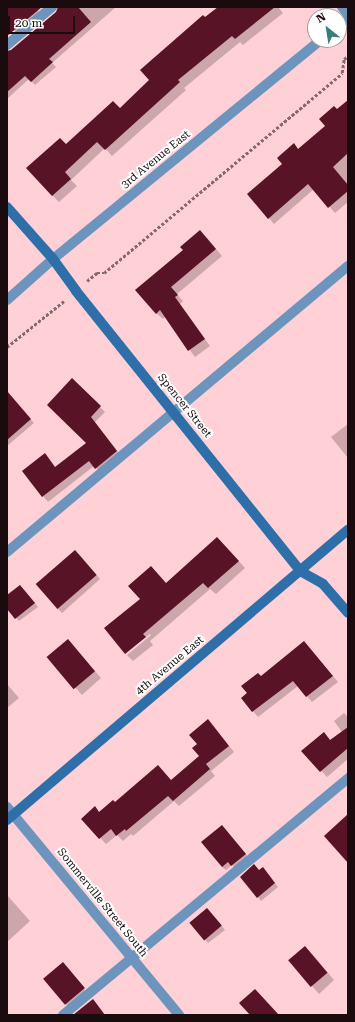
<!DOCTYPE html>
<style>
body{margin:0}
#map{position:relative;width:355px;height:1022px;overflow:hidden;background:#ffd0d6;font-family:"Roboto Serif",serif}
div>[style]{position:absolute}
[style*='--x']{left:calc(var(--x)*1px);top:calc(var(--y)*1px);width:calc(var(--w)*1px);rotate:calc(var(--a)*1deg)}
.shadow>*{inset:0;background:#0003}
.building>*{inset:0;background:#581326;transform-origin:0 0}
.path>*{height:2.5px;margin-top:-1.25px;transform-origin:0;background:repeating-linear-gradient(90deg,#87696d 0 3px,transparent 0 5px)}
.lane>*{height:10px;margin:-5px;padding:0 5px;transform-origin:5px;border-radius:5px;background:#6c94bc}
.street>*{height:10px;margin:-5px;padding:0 5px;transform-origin:5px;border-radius:5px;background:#6c94bc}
.secondary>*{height:10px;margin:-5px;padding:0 5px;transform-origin:5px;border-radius:5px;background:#2f6fa9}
span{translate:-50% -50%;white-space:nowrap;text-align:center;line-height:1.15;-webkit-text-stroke:4px #fff;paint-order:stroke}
.street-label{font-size:11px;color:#1a0b0e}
.frame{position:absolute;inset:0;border:8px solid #1a0b0e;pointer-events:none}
.north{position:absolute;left:307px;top:8px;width:40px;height:40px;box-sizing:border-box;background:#fff;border:1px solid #a39d9f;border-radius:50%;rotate:330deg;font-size:11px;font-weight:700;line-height:16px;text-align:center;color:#1a0b0e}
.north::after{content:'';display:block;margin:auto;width:14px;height:18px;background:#377f7a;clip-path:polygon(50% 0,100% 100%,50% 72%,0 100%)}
.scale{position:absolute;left:8px;top:16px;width:67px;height:18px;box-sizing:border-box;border:2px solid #1a0b0e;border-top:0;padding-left:5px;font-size:12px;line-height:14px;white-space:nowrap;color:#1a0b0e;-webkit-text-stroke:3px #fff;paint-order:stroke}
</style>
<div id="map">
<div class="shadow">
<i style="clip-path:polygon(7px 7px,35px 7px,41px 14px,18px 34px,7px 22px)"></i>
<i style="clip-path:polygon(71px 7px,116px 7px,52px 63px,56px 67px,35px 85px,29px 79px,7px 99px,7px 64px)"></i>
<i style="clip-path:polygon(219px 7px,278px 7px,283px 13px,243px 45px,240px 42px,184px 88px,186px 90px,112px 156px,105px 148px,71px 180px,77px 186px,59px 202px,52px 195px,66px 145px,120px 109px,150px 80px,205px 18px)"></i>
<i style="clip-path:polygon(348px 105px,348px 202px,335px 213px,314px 189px,274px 224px,269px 218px,299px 150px,327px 126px,337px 110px)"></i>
<i style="clip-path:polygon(206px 237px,222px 256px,177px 294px,183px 301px,180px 304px,210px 346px,195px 357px,165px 317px,163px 319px,156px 313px,184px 250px)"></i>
<i style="clip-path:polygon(73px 380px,105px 412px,95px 422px,122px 457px,101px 473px,94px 466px,48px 502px,43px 496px,55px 468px,87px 443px)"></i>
<i style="clip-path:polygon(16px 403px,34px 423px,7px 446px,7px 404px)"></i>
<i style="clip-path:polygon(348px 424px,348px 458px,331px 437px)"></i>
<i style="clip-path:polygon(224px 545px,245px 568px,216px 594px,210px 589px,150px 641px,153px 645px,133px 661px,127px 655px,151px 635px,150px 634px,125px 653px,166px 584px)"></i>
<i style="clip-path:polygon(79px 554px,100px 579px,62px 613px,36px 585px)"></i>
<i style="clip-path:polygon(24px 590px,38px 607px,19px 621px,7px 607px,7px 597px)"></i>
<i style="clip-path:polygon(75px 648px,101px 678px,82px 695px,49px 658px)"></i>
<i style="clip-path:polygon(309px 648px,338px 682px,312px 702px,298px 686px,258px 717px,242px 698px,261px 677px)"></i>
<i style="clip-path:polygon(7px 684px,19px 698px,7px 708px)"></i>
<i style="clip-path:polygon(344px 713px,348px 717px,348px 759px,327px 777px,303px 751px,324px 733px,331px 741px,342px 732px,334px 721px)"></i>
<i style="clip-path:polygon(214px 727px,234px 752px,211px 771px,215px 776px,179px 806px,174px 801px,133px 836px,131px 834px,123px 841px,117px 835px,106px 844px,82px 819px,100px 813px,115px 803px,171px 781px,201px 757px)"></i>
<i style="clip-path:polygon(225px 830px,249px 858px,236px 869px,232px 865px,226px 870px,222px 867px)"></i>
<i style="clip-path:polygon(259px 871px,266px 872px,278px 887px,261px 901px,258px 897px)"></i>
<i style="clip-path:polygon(7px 895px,30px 921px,7px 942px)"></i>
<i style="clip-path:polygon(211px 913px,225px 930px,208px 943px,191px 923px)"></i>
<i style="clip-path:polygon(312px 954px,334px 980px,319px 994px,289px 960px)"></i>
<i style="clip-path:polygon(67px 967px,87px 993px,69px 1008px,66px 1004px)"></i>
</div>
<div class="building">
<i style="clip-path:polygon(7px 7px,42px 7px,7px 36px)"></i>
<i style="clip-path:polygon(58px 7px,78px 7px,91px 22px,49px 59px,53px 62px,31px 82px,25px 76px,7px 92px,7px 51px,11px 50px,56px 12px)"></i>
<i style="clip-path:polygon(218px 7px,275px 7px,235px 39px,232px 36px,178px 80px,180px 82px,105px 150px,97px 142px,65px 172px,71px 179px,52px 196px,26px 168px,60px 138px,66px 144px,113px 101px,120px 108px,149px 80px,140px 70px,203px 15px,205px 17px)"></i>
<i style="clip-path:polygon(348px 100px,348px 153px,333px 167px,348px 185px,348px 191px,328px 208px,308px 184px,268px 219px,247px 194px,282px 164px,277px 158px,294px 143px,298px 149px,325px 126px,319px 119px,334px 106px,337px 109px)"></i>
<i style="clip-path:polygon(200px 230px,216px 249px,171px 287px,178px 295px,175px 297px,205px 339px,188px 351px,160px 310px,156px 314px,135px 290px,183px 250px,180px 247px)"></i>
<i style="clip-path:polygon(72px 378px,101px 406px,91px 417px,117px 451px,95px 469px,89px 461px,42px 497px,22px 471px,45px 453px,55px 467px,86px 443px,47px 405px)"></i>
<i style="clip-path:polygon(7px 391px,31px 419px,7px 440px)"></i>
<i style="clip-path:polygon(217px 537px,239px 561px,208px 588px,203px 583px,143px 634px,146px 637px,125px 654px,104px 628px,140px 599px,128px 586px,151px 566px,166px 583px)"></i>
<i style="left:75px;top:550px;width:33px;height:52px;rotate:49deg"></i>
<i style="clip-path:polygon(20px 585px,35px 603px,15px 619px,7px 609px,7px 595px)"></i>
<i style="left:68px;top:639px;width:42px;height:28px;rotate:50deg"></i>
<i style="clip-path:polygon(304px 641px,333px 676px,306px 697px,293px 681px,252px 712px,241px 698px,247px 693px,241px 686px,258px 673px,261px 676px)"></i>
<i style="clip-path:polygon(208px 719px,229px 746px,206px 764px,210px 769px,173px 801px,168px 796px,126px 831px,125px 829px,116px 836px,111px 829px,99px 839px,81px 819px,95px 806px,99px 812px,113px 800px,115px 802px,158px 765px,171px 780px,199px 756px,192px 748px,197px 744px,189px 735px)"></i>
<i style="clip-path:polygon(348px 727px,348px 748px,320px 772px,301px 751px,324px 732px,330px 740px)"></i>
<i style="clip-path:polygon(348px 814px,348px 863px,324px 836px)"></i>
<i style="clip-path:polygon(222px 825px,246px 854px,231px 866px,228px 862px,222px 867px,201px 842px)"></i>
<i style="clip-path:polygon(254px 864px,259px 870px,263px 867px,275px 883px,257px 898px,240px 877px)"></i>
<i style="left:207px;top:908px;width:23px;height:23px;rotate:50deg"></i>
<i style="left:305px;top:946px;width:35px;height:22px;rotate:50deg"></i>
<i style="left:63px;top:962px;width:34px;height:26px;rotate:50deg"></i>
<i style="clip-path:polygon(255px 989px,279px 1015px,250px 1015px,239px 1003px)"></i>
<i style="clip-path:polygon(93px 999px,105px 1015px,73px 1015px)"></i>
</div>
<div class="path">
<i style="--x:87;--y:281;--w:13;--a:-39"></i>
<i style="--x:97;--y:273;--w:7;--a:0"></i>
<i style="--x:104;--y:273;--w:311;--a:-40"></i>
<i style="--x:342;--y:73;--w:14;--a:-82"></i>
<i style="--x:344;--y:59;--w:5;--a:-37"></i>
<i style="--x:7;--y:347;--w:73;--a:-38.9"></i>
</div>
<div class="lane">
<i style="--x:7;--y:552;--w:445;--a:-40"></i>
<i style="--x:63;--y:1015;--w:371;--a:-39.7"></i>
</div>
<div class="street">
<i style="--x:342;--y:7;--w:9;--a:49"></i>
<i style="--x:339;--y:25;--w:11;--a:-38"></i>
<i style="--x:7;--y:45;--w:59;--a:-40.2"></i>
<i style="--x:7;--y:300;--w:62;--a:-41.7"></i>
<i style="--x:53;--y:259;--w:346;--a:-39.3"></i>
<i style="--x:7;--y:807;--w:270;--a:50.4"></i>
</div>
<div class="secondary">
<i style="--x:7;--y:207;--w:69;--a:48.5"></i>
<i style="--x:53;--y:259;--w:39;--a:54"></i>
<i style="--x:76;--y:291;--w:359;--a:51.3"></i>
<i style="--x:300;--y:571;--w:26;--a:29"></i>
<i style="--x:323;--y:584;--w:38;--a:49"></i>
<i style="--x:7;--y:820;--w:448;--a:-40.4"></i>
</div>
<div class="street-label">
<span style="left:156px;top:160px;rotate:-39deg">3rd Avenue East</span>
<span style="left:184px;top:406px;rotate:51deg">Spencer Street</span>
<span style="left:170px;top:666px;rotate:-40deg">4th Avenue East</span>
<span style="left:102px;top:903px;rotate:51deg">Sommerville Street South</span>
</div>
<div class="frame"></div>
<div class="north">N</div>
<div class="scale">20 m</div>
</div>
